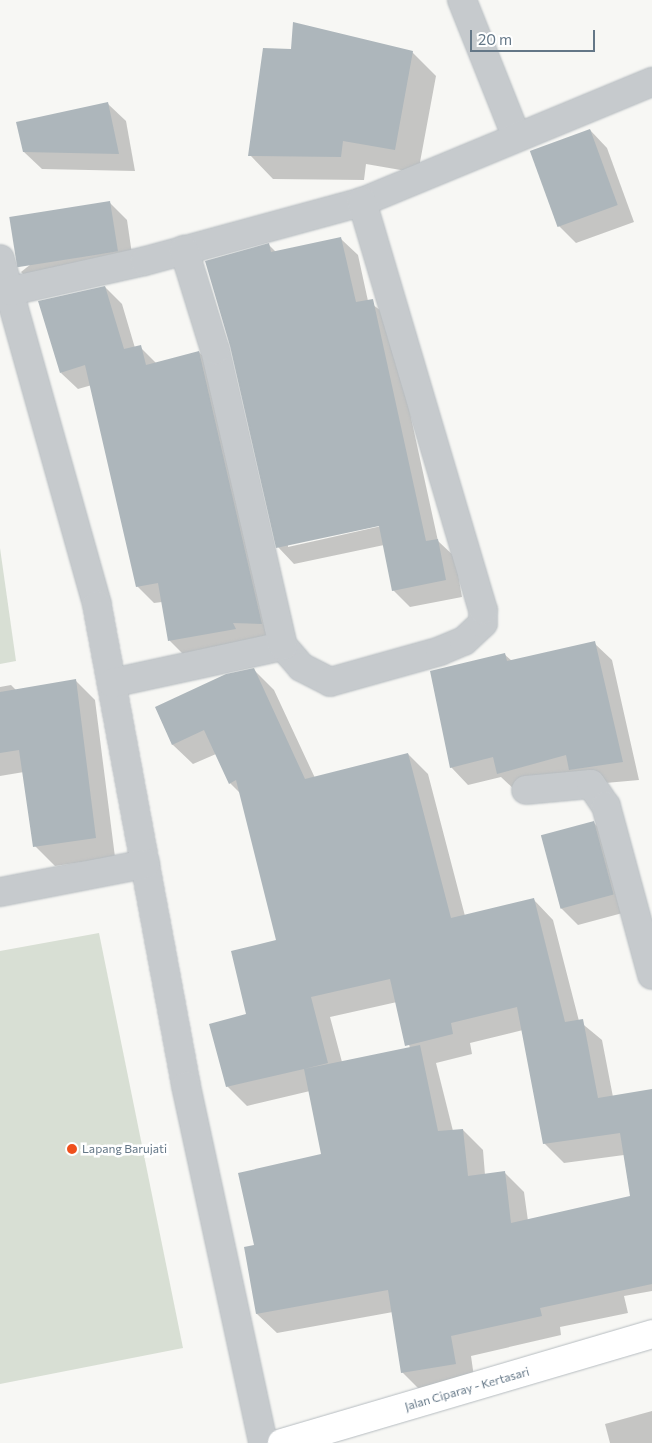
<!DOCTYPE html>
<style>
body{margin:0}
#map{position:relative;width:652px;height:1443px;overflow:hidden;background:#f7f7f4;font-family:Commissioner,sans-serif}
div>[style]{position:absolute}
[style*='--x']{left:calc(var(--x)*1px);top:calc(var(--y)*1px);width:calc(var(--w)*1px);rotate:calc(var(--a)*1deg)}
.green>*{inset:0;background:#d8dfd4}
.shadow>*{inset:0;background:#0003}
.building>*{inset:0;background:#adb6bb;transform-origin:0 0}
.roads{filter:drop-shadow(0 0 1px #b6bcc0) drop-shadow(0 0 1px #b6bcc0)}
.minor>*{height:28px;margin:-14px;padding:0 14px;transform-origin:14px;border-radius:14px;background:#c6cacd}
.secondary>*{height:28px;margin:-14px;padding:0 14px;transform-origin:14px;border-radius:14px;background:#fff}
.dots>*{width:14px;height:14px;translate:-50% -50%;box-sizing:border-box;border:2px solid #fff;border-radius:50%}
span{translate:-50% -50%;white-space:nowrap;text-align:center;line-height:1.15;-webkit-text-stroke:5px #fff;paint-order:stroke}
.poi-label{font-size:12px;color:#647787}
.left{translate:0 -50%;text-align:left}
.street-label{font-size:12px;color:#647787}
.scale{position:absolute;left:470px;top:30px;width:125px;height:22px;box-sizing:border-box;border:2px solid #647787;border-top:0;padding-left:6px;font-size:15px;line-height:18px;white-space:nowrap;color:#647787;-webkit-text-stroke:4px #fff;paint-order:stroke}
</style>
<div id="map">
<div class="green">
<i style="clip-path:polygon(0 548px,16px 661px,0 664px)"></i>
<i style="clip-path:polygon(99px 933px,183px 1348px,0 1384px,0 951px)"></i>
</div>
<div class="shadow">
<i style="clip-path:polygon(412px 52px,436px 76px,418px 173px,366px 164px,364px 180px,273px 179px,250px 155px)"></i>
<i style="clip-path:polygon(108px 104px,126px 121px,135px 171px,42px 169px,24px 152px)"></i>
<i style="clip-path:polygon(590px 130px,607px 148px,634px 222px,576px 243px,559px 226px)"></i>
<i style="clip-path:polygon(109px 202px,127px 220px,134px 268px,39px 290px,21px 272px)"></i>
<i style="clip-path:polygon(evenodd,341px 239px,358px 255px,368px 301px,389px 317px,438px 541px,455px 557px,462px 597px,410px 607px,393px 590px,384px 545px,294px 564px,278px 547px,269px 245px,276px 252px,341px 239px,385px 523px,386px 525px,288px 547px,288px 544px,385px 523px)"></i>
<i style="clip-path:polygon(105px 287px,122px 304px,135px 348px,140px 347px,157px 364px,199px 352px,215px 369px,278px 641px,187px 658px,170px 641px,162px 602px,154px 603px,137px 586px,92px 385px,78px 389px,61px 373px)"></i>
<i style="clip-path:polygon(594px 643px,612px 660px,639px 780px,516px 791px,501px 777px,468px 785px,451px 767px,504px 654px,512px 661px)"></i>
<i style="clip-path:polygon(evenodd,254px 670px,274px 690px,315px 778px,408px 754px,428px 774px,465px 916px,534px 900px,553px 920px,579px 1021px,602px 1040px,613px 1097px,652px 1091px,652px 1291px,624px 1296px,628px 1313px,560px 1327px,561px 1335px,471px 1356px,475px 1384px,422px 1392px,402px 1372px,393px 1312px,277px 1333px,257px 1314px,256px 1246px,323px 1155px,310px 1091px,247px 1106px,227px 1086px,248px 1015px,278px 940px,241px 794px,230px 783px,216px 754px,193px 764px,173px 745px,156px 708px,254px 670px,397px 1002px,410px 1048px,342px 1062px,330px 1017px,397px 1002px,254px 670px,523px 1030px,544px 1143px,564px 1163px,624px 1155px,631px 1197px,528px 1221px,524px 1192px,504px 1172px,485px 1175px,483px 1150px,463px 1130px,453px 1131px,436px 1063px,472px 1054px,470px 1043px,523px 1030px)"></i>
<i style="clip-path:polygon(75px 680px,95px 700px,115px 857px,55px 866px,35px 846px,24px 772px,0 776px,0 687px,11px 685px,16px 690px)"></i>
<i style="clip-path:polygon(594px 823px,611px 840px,630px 911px,578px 925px,561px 908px)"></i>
<i style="clip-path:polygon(652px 1411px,652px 1443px,610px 1443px,605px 1424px)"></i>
</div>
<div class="building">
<i style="clip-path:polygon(293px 22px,413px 51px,395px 150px,343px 141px,341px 157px,248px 156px,263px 48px,291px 49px)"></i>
<i style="clip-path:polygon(108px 102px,119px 154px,23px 152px,16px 122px)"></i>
<i style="left:590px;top:129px;width:81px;height:64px;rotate:70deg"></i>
<i style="left:110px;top:201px;width:51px;height:102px;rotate:81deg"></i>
<i style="clip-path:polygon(341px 237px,356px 302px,373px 299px,426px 541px,438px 539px,446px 580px,392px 591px,379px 526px,276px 548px,230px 346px,205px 261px,269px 243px,271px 252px)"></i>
<i style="clip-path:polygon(105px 286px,124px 349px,141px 345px,146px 365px,199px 351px,262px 624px,233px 623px,236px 629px,168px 641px,158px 583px,136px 587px,85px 365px,60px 373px,38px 301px)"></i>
<i style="clip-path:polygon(595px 641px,623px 762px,569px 770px,566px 755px,497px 774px,493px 757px,450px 768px,430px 671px,505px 653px,507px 661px)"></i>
<i style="clip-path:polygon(evenodd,254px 668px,305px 779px,408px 753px,451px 918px,534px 898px,565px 1022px,583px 1019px,598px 1098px,652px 1089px,652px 1284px,540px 1308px,542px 1316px,451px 1336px,456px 1364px,401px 1373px,388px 1290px,256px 1314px,244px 1247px,254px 1245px,238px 1173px,321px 1154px,304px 1069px,226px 1087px,209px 1024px,246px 1014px,231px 951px,276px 940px,236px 780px,229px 784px,204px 730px,172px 745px,155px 707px,226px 674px,254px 668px,390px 979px,405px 1046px,453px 1034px,451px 1023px,517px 1007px,543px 1144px,620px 1133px,630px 1196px,511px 1223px,505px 1171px,468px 1176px,463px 1129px,438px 1131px,420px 1045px,304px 1069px,328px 1063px,311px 997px,390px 979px)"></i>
<i style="clip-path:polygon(76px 679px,96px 838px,33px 847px,19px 750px,0 753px,0 692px)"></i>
<i style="left:594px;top:821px;width:76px;height:55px;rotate:75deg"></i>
</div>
<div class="roads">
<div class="minor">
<i style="--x:462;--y:0;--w:146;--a:68.3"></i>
<i style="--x:0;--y:259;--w:359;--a:74.3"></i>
<i style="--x:97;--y:605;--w:489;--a:79.5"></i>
<i style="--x:186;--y:1086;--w:365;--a:77.8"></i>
<i style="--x:11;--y:291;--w:137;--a:-12.6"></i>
<i style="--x:145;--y:261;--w:225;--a:-15.2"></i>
<i style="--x:362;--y:202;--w:314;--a:-22.5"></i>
<i style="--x:283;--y:646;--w:28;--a:49"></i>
<i style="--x:301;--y:667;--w:33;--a:27"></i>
<i style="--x:330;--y:682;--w:114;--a:-15.7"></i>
<i style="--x:440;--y:651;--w:26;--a:-23"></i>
<i style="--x:464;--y:641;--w:26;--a:-43"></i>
<i style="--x:483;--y:623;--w:13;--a:-90"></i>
<i style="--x:483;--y:610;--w:426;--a:-106.5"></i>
<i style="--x:112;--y:683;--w:175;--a:-12.2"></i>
<i style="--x:283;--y:646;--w:304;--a:-102.9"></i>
<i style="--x:215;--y:350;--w:105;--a:-107.2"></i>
<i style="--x:526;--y:790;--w:65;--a:-5.3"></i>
<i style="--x:591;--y:784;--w:27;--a:56"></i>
<i style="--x:606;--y:806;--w:175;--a:74.8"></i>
<i style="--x:0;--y:892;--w:148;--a:-10.9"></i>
</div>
<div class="secondary">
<i style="--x:282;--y:1443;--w:386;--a:-16.4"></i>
</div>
</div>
<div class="dots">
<i style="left:72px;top:1149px;background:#ef501c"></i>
</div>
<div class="poi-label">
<span class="left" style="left:82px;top:1149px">Lapang Barujati</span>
</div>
<div class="street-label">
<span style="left:467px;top:1389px;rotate:-16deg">Jalan Ciparay - Kertasari</span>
</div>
<div class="scale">20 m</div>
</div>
